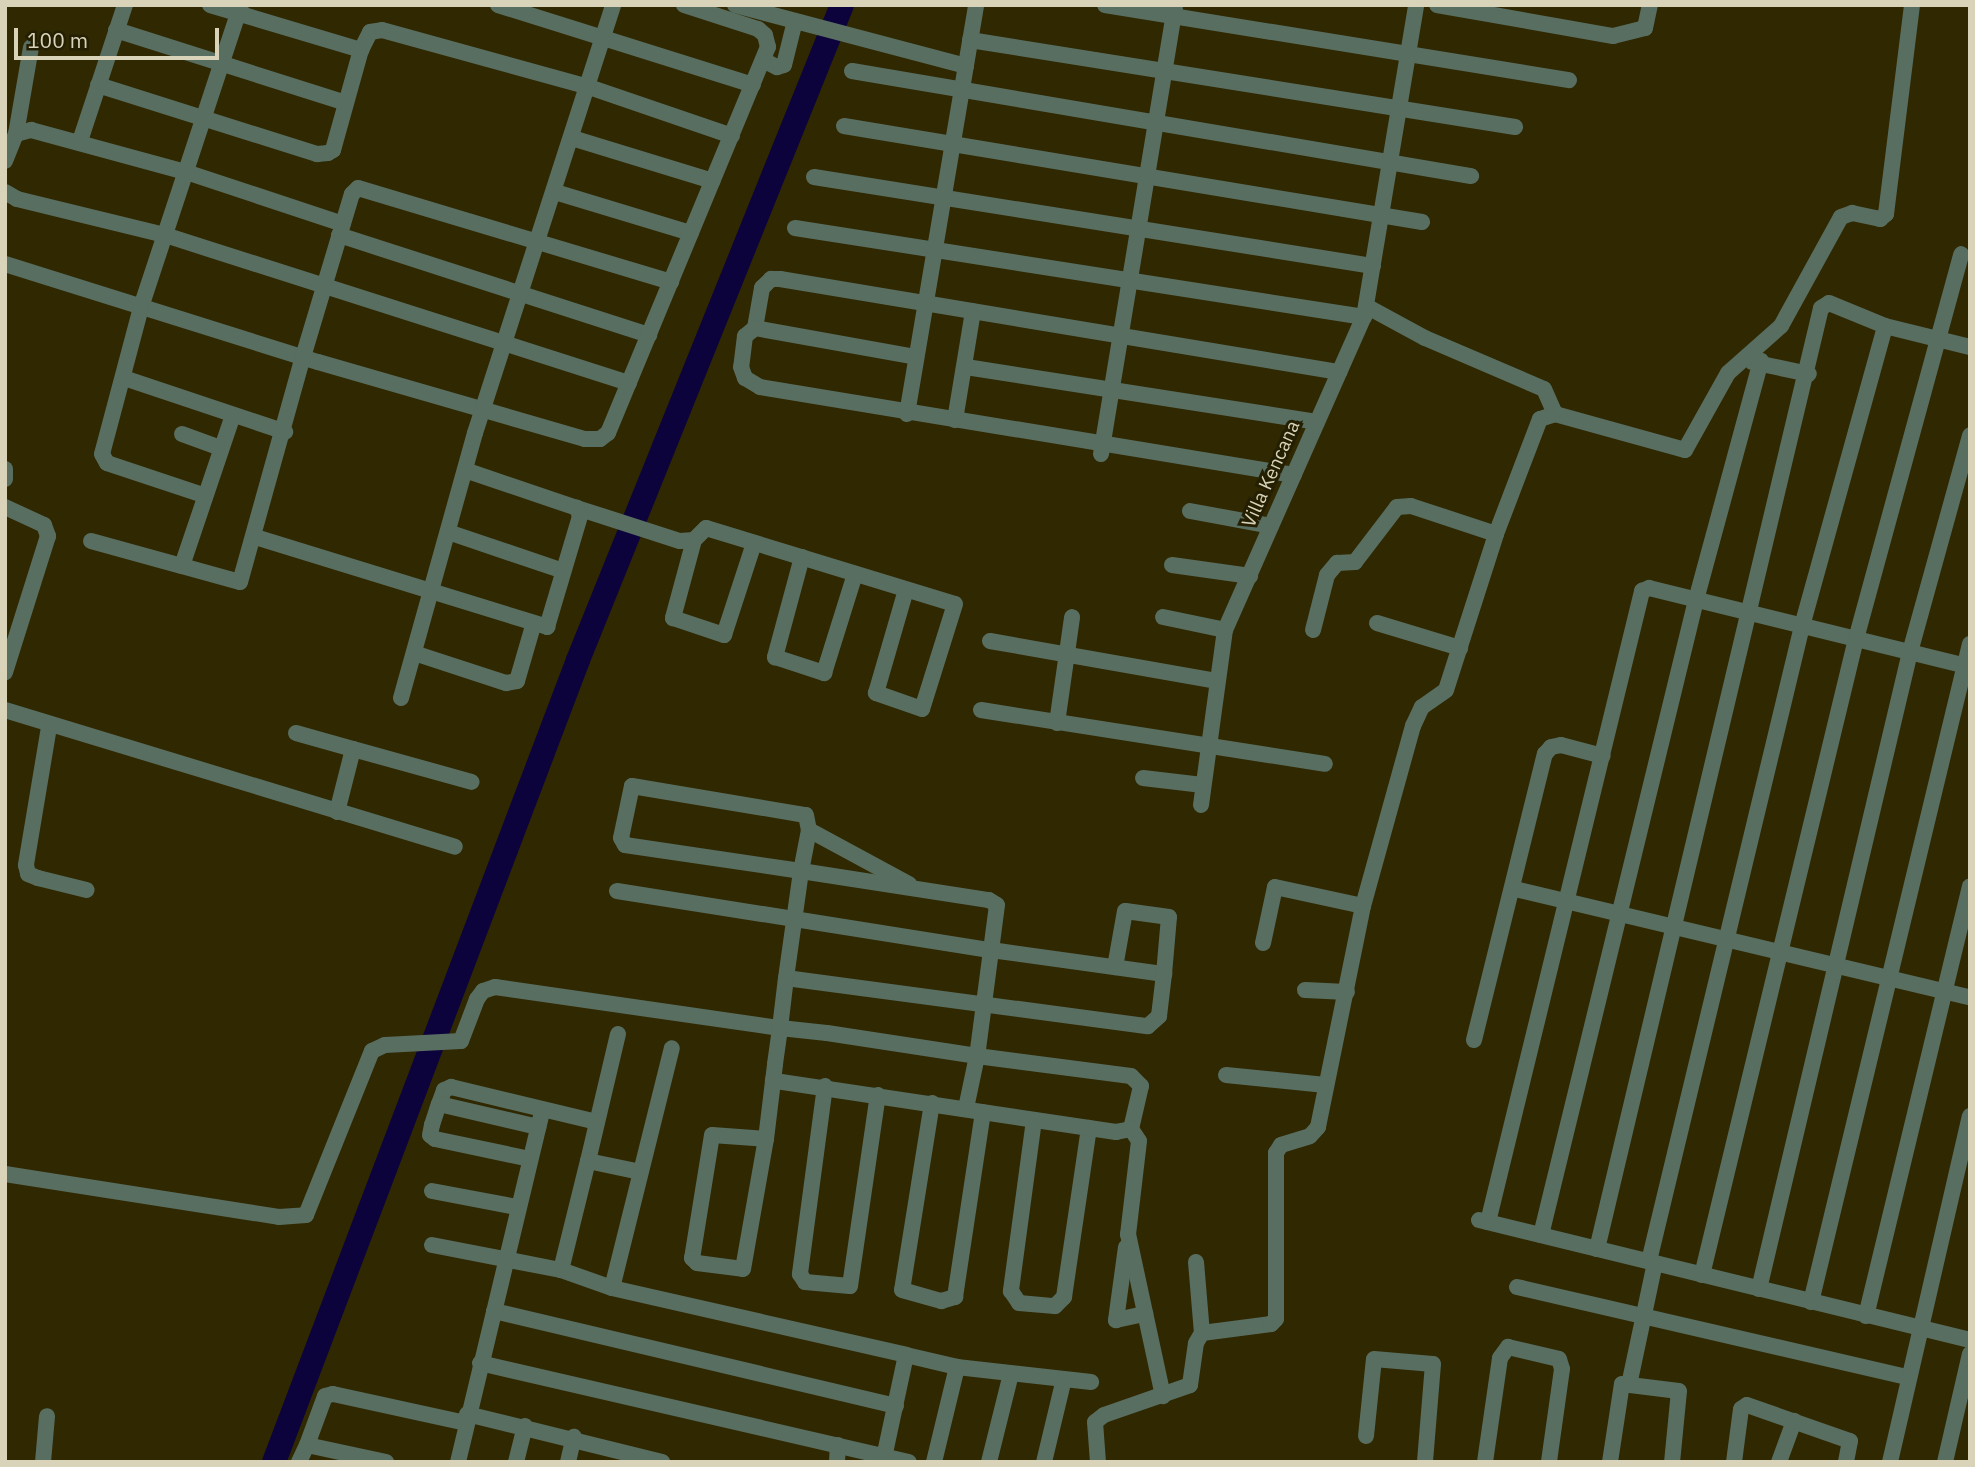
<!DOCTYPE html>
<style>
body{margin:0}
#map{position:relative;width:1975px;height:1467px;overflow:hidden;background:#2f2800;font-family:"IBM Plex Sans",sans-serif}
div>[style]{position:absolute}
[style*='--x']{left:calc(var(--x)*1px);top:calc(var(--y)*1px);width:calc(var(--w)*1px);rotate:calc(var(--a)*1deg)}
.river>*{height:24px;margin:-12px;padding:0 12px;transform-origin:12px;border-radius:12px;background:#0d033c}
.minor>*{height:16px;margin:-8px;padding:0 8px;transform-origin:8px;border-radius:8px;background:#586e61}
span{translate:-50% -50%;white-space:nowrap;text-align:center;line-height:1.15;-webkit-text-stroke:6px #241f03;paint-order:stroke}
.street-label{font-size:19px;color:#d9d4b9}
.frame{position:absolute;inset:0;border:7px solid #d9d4b9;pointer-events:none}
.scale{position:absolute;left:14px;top:28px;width:205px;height:32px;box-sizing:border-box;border:4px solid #d9d4b9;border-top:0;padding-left:9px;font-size:21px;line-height:24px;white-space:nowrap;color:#d9d4b9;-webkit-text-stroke:5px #241f03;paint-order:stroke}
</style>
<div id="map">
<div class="river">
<i style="--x:274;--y:1462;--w:858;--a:-69.24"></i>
<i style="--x:578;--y:660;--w:706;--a:-68.05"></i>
</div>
<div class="minor">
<i style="--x:210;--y:5;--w:158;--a:16.6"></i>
<i style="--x:498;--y:5;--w:267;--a:17.4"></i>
<i style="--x:735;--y:5;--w:239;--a:14.8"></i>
<i style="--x:1105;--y:5;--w:470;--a:9.2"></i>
<i style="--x:1437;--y:5;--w:179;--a:10"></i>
<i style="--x:1613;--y:36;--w:33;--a:-14"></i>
<i style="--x:1645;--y:28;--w:24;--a:-78"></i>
<i style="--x:116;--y:30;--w:241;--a:17.6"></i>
<i style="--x:970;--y:40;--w:552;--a:9.07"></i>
<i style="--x:763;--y:60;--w:16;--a:27"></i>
<i style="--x:777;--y:67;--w:7;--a:-16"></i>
<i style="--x:784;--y:65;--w:45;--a:-76"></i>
<i style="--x:852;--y:71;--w:628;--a:9.63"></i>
<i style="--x:98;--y:85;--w:230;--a:17.5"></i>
<i style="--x:317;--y:154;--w:11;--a:-5"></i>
<i style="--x:328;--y:153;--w:6;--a:-31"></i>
<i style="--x:333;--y:150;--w:104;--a:-74.4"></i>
<i style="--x:361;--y:50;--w:20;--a:-63"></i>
<i style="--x:370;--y:32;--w:12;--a:-9"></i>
<i style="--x:382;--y:30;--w:215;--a:15.4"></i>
<i style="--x:589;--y:87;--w:151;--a:18.9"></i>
<i style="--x:844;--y:126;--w:586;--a:9.43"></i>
<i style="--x:16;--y:134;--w:88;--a:-80.2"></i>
<i style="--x:572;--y:138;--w:147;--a:17"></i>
<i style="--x:80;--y:141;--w:143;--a:-71.7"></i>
<i style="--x:5;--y:161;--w:29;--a:-68"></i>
<i style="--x:16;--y:134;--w:16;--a:-15"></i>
<i style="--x:31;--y:130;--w:161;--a:15.2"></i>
<i style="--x:186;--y:172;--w:165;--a:18.3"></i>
<i style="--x:814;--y:177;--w:566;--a:9.05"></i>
<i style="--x:5;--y:192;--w:14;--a:30"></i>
<i style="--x:17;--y:199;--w:152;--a:13.7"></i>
<i style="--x:165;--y:235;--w:487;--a:17.7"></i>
<i style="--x:555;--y:192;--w:142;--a:16.8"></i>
<i style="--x:795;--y:228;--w:576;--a:8.89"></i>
<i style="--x:339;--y:235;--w:326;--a:17.9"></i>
<i style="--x:5;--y:264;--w:328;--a:17.4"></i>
<i style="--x:318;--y:362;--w:278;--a:16.1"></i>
<i style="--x:585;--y:439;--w:15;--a:0"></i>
<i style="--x:600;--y:439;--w:10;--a:-37"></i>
<i style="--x:608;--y:433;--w:418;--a:-67.5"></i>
<i style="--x:768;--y:47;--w:12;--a:-104"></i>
<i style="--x:765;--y:35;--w:9;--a:-139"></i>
<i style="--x:758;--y:29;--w:78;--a:-162"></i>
<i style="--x:1366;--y:306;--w:67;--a:28.5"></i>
<i style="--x:1425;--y:338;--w:129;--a:23.2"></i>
<i style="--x:1544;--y:389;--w:27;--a:66"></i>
<i style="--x:755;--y:328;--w:41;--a:-80.1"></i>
<i style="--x:762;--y:288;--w:13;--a:-45"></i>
<i style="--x:771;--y:279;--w:9;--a:0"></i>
<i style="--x:780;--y:279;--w:567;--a:9.45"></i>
<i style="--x:916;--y:357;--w:164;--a:-169.8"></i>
<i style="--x:755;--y:328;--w:13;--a:141"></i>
<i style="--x:745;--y:336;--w:31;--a:97"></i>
<i style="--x:741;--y:367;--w:12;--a:70"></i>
<i style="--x:745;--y:378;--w:17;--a:31"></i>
<i style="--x:760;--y:387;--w:541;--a:9.36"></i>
<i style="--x:1752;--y:362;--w:58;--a:11.9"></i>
<i style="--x:966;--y:367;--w:355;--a:8.9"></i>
<i style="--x:124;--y:378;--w:170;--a:18.5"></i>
<i style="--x:907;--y:414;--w:415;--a:-80.4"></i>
<i style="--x:233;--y:415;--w:159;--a:108.7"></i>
<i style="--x:182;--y:566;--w:60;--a:15.4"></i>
<i style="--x:240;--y:582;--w:234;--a:-74.4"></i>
<i style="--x:303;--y:357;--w:170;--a:-73.3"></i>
<i style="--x:352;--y:194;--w:8;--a:-45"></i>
<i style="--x:358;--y:188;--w:327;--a:16.7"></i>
<i style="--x:955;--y:420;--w:110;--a:-80.6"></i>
<i style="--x:182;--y:434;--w:38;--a:20"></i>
<i style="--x:1101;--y:454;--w:452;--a:-80.6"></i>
<i style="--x:5;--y:469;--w:10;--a:90"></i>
<i style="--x:203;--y:495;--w:101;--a:-161.6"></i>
<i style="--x:107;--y:463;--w:10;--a:-119"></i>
<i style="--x:102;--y:454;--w:152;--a:-75.1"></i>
<i style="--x:141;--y:307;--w:318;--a:-71.7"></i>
<i style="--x:5;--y:507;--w:43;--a:24.8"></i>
<i style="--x:44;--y:525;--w:12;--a:70"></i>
<i style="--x:48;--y:536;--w:143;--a:107.5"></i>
<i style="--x:577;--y:508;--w:108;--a:17.8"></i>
<i style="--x:680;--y:541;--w:14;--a:-4"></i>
<i style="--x:694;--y:540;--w:17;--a:-45"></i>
<i style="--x:706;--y:528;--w:260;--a:17"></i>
<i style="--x:955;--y:604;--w:110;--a:107.4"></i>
<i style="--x:922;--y:709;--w:49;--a:-160.8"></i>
<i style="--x:876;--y:693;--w:107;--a:-73.8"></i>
<i style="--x:1190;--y:511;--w:82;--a:10.5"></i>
<i style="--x:448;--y:532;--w:121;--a:18.7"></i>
<i style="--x:255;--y:537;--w:306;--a:17.1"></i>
<i style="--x:547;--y:627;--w:116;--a:-73.4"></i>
<i style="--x:580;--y:516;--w:9;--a:-111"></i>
<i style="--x:577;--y:508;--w:118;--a:-161.3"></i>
<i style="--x:694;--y:540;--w:81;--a:105.1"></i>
<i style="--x:673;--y:618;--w:54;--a:18.4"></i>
<i style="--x:724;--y:635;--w:97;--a:-71.9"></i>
<i style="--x:91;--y:541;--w:94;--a:15.4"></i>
<i style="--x:802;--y:557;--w:104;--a:105.1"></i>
<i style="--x:775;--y:657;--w:52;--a:18.1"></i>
<i style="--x:824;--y:673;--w:104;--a:-72.6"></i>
<i style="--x:1172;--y:565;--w:79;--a:8"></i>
<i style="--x:1163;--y:617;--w:63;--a:11.8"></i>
<i style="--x:1377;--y:623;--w:87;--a:16.8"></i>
<i style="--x:1313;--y:630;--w:57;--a:-75.7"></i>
<i style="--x:1327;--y:575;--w:16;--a:-50"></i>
<i style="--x:1337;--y:563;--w:18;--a:-3"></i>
<i style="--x:1355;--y:562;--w:69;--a:-52.6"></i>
<i style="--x:1397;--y:507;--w:14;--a:-4"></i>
<i style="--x:1411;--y:506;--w:89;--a:18.2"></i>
<i style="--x:990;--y:641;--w:231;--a:10"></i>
<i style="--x:414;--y:653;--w:97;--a:18.1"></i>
<i style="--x:506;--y:683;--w:11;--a:-10"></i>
<i style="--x:517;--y:681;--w:57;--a:-73.8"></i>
<i style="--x:401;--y:698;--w:275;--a:-74.4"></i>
<i style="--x:475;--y:433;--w:450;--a:-72.1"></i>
<i style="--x:5;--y:710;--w:470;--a:16.9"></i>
<i style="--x:981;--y:710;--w:348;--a:8.9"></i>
<i style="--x:1057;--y:723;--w:107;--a:-81.9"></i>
<i style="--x:49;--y:727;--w:140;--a:99.5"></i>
<i style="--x:26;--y:865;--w:9;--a:77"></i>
<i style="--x:28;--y:874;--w:11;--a:22"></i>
<i style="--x:38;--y:878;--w:50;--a:13.8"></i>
<i style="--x:296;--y:733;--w:59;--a:15.7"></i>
<i style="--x:1143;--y:778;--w:60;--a:6.7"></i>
<i style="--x:632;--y:786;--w:176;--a:9.5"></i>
<i style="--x:806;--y:815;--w:15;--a:79"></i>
<i style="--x:809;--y:830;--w:42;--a:101"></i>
<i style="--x:801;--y:871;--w:178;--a:-171.6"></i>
<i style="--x:625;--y:845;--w:8;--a:-120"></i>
<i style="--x:621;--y:838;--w:53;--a:-78.1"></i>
<i style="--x:1201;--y:805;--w:177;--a:-82.2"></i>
<i style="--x:1225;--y:630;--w:342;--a:-66.1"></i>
<i style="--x:1364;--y:317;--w:316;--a:-80.5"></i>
<i style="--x:337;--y:812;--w:65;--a:-75.7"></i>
<i style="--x:353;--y:749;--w:123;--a:15.5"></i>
<i style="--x:809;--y:830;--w:114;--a:28.4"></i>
<i style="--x:1515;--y:889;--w:468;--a:13.4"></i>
<i style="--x:617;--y:891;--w:379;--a:9"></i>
<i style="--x:991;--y:950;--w:175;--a:7.9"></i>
<i style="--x:1164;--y:974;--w:57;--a:-85"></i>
<i style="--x:1169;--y:917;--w:44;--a:-172.2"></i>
<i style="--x:1125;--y:911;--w:57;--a:100.1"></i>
<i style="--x:1263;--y:943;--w:57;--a:-77.9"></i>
<i style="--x:1275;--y:887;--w:90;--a:12.2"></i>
<i style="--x:786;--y:978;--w:365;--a:7.6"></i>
<i style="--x:1148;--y:1026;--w:15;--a:-42"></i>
<i style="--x:1159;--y:1016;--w:42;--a:-83.2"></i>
<i style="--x:1305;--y:990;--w:42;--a:2.7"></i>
<i style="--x:618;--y:1034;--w:130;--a:103.3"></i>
<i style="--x:588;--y:1161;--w:53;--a:11.9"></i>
<i style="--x:1474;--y:1040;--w:295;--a:-76.1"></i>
<i style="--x:1545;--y:754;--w:9;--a:-49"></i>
<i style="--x:1551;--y:747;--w:10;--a:-11"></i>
<i style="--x:1561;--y:745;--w:43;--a:14.7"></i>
<i style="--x:1226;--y:1075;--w:100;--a:5.7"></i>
<i style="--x:825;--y:1086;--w:190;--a:97.6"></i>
<i style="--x:800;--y:1274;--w:9;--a:58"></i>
<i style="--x:805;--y:1282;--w:45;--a:5.1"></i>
<i style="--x:850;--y:1286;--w:193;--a:-81.7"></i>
<i style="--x:932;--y:1103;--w:189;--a:99.1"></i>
<i style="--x:902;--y:1290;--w:41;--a:15.8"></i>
<i style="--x:941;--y:1301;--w:15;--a:-16"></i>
<i style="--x:955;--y:1297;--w:187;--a:-81.4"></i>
<i style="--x:439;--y:1104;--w:15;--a:-70"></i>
<i style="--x:444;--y:1090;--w:8;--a:-23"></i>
<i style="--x:451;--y:1087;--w:150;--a:13.5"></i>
<i style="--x:1034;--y:1120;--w:173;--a:97.7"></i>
<i style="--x:1011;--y:1291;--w:14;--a:56"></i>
<i style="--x:1019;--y:1303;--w:36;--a:5"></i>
<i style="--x:1055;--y:1306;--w:13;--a:-45"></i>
<i style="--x:1064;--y:1297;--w:171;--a:-81.6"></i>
<i style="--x:1131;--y:1129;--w:14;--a:56"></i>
<i style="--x:1139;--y:1141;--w:94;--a:96.7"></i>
<i style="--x:1128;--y:1234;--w:166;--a:77.8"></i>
<i style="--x:766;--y:1139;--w:54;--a:-175.8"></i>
<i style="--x:712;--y:1135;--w:125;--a:99.2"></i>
<i style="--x:692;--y:1258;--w:7;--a:45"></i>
<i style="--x:697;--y:1263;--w:46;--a:7.4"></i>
<i style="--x:743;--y:1269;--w:132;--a:-80"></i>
<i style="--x:766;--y:1139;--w:58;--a:-83.1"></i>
<i style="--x:530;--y:1159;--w:97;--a:-168.1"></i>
<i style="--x:435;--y:1139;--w:6;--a:-141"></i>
<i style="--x:430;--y:1135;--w:10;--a:-79"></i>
<i style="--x:432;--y:1125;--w:22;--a:-72"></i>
<i style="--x:439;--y:1104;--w:102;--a:13.1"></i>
<i style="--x:5;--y:1174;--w:277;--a:8.9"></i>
<i style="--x:279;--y:1217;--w:27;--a:-4"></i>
<i style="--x:306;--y:1215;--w:177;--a:-68.1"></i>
<i style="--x:372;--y:1051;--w:14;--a:-25"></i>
<i style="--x:385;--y:1045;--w:76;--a:-3"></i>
<i style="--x:461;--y:1041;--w:45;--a:-69.1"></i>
<i style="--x:477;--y:999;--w:10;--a:-53"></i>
<i style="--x:483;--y:991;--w:13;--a:-18"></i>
<i style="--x:495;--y:987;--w:288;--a:8.2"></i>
<i style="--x:780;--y:1028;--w:47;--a:6.1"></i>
<i style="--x:827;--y:1033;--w:152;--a:8.7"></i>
<i style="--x:977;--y:1056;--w:155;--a:7.4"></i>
<i style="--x:1131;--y:1076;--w:14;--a:45"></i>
<i style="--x:1141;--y:1086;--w:44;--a:103.1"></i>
<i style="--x:1131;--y:1129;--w:15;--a:169"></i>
<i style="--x:1116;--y:1132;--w:347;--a:-171.5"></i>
<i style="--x:773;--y:1081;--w:17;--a:-83"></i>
<i style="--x:775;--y:1064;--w:36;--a:-82"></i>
<i style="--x:780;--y:1028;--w:50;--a:-83.2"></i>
<i style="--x:786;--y:978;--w:108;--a:-82"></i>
<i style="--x:801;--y:871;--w:190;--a:8.8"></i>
<i style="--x:989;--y:900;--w:9;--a:32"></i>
<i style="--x:997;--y:905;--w:152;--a:97.5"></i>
<i style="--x:977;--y:1056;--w:53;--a:101.9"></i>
<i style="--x:432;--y:1191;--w:86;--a:10.7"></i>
<i style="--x:1479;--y:1220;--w:505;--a:13.73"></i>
<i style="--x:1488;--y:1222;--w:650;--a:-76.28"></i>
<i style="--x:1642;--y:591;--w:8;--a:-23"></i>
<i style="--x:1649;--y:588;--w:331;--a:13.8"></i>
<i style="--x:1541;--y:1235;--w:654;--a:-76.28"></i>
<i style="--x:1696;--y:600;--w:248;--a:-74.8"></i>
<i style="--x:432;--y:1245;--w:131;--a:11"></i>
<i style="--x:561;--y:1270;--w:54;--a:19.4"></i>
<i style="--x:612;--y:1288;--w:302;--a:12.8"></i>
<i style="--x:906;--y:1355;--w:100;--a:102.1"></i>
<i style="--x:1126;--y:1247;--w:74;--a:97.8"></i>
<i style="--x:1116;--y:1320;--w:30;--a:-12"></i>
<i style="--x:1597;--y:1249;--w:967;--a:-76.61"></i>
<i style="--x:1821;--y:308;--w:9;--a:-32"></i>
<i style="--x:1829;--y:303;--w:61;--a:22.3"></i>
<i style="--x:1885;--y:326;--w:88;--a:13.9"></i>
<i style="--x:1649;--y:1261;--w:653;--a:-76.45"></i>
<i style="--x:1802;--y:626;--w:311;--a:-74.5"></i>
<i style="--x:1196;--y:1262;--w:71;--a:85.2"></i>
<i style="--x:561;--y:1270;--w:112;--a:-76.1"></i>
<i style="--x:1702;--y:1275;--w:654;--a:-76.39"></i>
<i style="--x:1856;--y:639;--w:399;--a:-74.7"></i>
<i style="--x:1517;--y:1287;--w:401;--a:13"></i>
<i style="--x:612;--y:1288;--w:247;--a:-76"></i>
<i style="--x:1759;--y:1289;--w:655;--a:-76.66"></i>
<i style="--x:1910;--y:652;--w:225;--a:-74.5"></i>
<i style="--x:1811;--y:1302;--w:677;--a:-76.42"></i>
<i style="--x:494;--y:1311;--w:413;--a:13.3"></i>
<i style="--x:1866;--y:1316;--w:442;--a:-76.4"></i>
<i style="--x:906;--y:1355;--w:52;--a:13.2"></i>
<i style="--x:957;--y:1367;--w:135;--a:6.4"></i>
<i style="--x:480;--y:1363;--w:440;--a:13"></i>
<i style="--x:1629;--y:1385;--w:125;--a:-78"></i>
<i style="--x:467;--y:1414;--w:201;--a:13.8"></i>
<i style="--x:1366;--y:1436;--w:77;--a:-84.1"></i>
<i style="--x:1374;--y:1359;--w:59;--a:4.8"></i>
<i style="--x:1433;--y:1364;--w:98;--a:94.7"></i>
<i style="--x:307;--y:1445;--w:52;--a:-69.8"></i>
<i style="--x:325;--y:1396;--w:8;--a:-14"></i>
<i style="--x:333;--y:1394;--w:136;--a:12.3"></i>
<i style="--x:43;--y:1462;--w:46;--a:-85"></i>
<i style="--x:299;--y:1462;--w:19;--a:-65"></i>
<i style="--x:307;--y:1445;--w:81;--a:12.1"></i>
<i style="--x:458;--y:1462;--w:361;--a:-76.5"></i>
<i style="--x:516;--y:1462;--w:37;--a:-76"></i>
<i style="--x:568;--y:1462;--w:26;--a:-77"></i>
<i style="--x:837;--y:1462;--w:17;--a:-87"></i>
<i style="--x:934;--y:1462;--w:98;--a:-76.4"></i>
<i style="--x:989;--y:1462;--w:91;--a:-76"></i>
<i style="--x:1044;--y:1462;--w:85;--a:-76.5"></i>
<i style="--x:1098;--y:1462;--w:40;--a:-94.3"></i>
<i style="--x:1095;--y:1422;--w:11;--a:-38"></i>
<i style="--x:1104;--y:1415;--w:91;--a:-19.2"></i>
<i style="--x:1190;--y:1385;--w:42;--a:-81.9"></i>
<i style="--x:1196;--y:1343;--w:12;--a:-59"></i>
<i style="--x:1202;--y:1333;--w:70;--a:-7.4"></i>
<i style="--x:1271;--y:1324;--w:7;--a:-45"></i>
<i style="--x:1276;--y:1319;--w:166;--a:-90"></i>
<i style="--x:1276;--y:1153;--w:9;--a:-58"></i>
<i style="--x:1281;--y:1145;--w:30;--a:-17"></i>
<i style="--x:1310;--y:1136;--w:12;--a:-48"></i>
<i style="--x:1318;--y:1127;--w:226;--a:-78.5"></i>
<i style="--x:1363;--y:906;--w:187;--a:-74.5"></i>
<i style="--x:1413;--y:726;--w:21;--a:-65"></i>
<i style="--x:1422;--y:707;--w:29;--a:-35"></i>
<i style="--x:1446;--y:690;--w:164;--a:-72.2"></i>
<i style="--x:1496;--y:534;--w:123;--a:-69.1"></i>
<i style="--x:1540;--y:419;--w:16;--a:-18"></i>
<i style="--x:1555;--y:414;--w:135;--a:15.5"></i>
<i style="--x:1685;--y:450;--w:88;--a:-60.8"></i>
<i style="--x:1728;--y:373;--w:71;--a:-41.6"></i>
<i style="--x:1781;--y:326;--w:124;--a:-61.2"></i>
<i style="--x:1841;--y:217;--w:12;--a:-20"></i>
<i style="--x:1852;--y:213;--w:29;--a:12"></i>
<i style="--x:1880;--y:219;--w:8;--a:-40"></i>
<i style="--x:1886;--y:214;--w:211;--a:-82.9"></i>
<i style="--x:1485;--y:1462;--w:105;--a:-81.8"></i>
<i style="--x:1500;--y:1358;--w:14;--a:-54"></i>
<i style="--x:1508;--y:1347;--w:52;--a:13.2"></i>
<i style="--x:1559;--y:1359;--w:10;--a:73"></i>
<i style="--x:1562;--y:1369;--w:94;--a:98"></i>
<i style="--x:1610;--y:1462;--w:79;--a:-81.3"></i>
<i style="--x:1622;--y:1384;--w:57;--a:7"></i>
<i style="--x:1679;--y:1391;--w:71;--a:95.6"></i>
<i style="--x:1734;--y:1462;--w:53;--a:-82.5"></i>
<i style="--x:1741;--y:1409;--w:7;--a:-34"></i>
<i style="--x:1747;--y:1405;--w:109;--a:19.3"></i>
<i style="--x:1850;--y:1441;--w:21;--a:101"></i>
<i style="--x:1779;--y:1462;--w:44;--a:-69.9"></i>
<i style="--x:1890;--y:1462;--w:355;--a:-77"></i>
<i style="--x:1945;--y:1462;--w:111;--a:-77"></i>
</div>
<div class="street-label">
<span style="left:1271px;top:474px;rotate:-66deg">Villa Kencana</span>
</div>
<div class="frame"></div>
<div class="scale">100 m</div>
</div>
